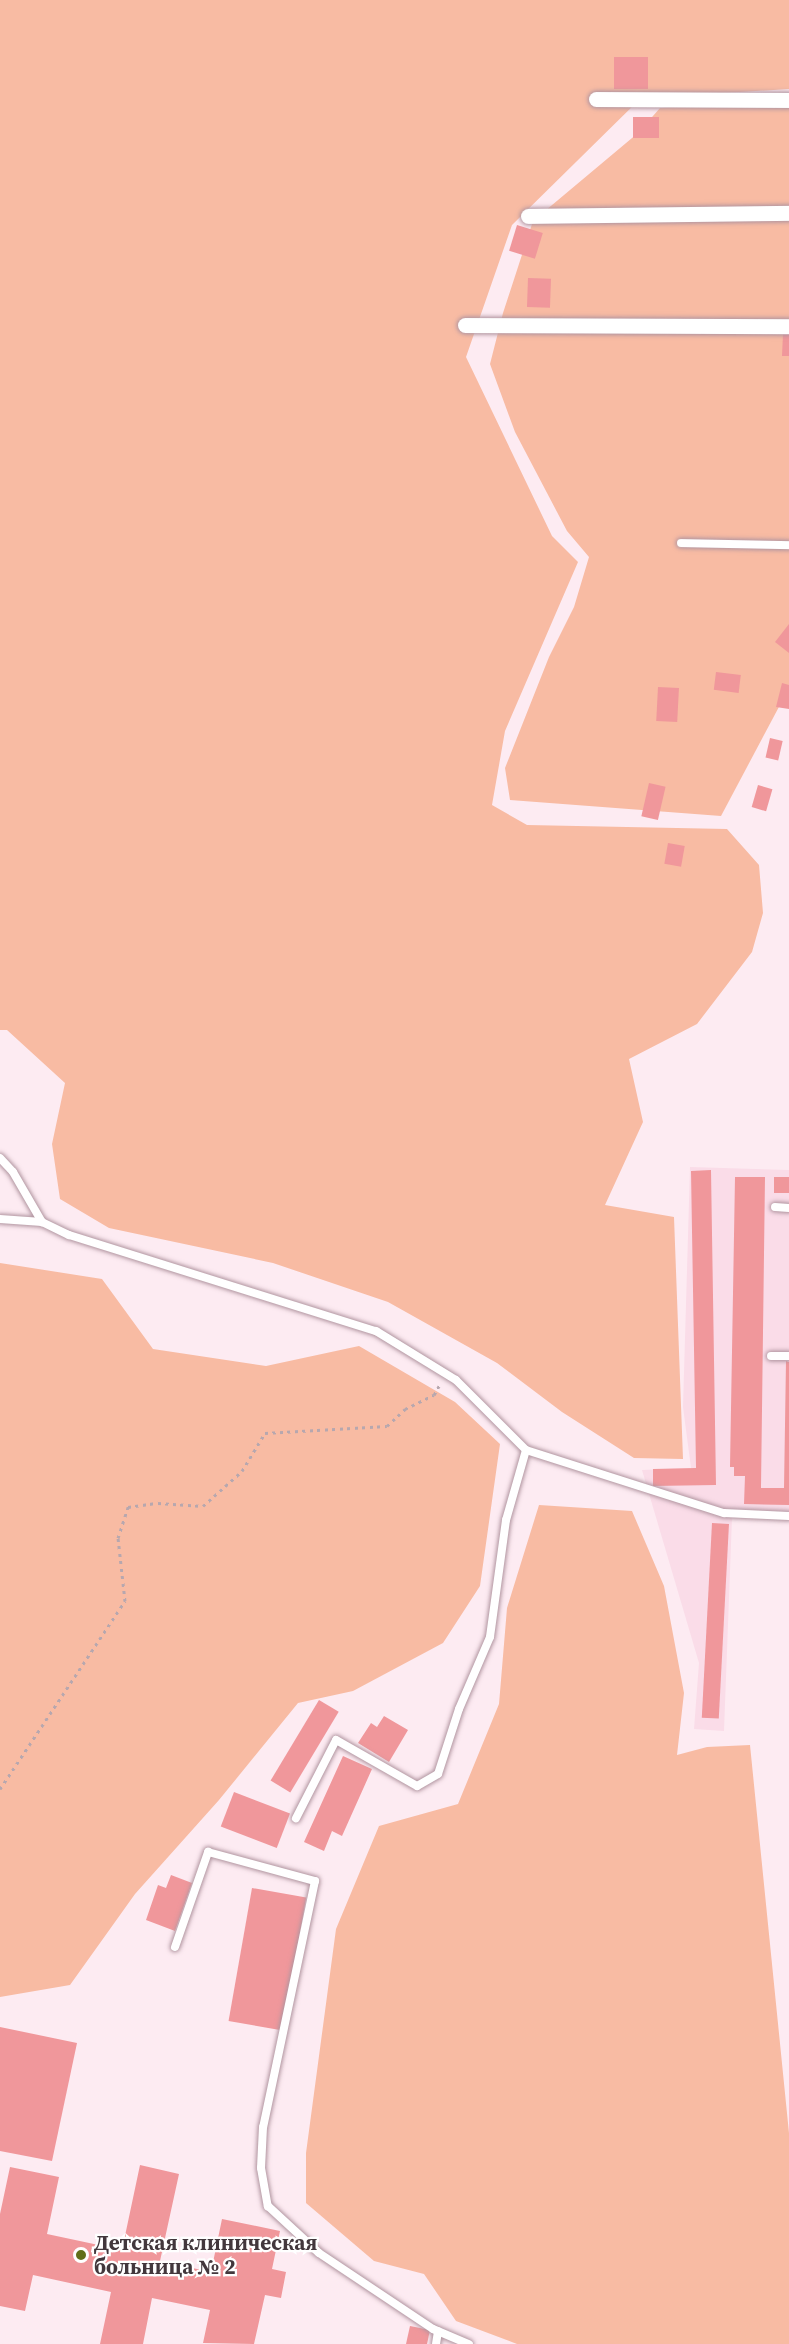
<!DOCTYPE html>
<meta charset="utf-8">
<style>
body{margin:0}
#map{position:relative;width:789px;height:2344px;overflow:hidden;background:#fdebf2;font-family:"Source Serif 4",serif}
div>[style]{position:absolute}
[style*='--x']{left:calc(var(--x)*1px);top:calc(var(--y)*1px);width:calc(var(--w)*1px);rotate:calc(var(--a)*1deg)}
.built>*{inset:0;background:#fadce8}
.green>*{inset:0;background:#f8bba3}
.building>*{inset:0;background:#f0979b;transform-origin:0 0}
.path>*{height:3px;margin-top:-1.5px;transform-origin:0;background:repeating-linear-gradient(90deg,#b7a7ae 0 3px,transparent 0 7.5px)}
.roads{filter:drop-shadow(0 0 2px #b195a0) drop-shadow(0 0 2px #b195a0)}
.service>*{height:8px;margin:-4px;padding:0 4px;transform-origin:4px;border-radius:4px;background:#fff}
.minor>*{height:15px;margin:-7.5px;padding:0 7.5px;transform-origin:7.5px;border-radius:7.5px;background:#fff}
.dots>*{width:16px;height:16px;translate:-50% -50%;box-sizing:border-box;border:3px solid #fff;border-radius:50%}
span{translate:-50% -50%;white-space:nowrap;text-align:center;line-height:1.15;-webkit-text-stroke:4.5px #fff;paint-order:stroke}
.poi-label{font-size:21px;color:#42373c;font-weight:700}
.left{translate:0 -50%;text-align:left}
</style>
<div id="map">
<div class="built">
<i style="clip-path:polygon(690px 1167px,789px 1170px,789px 1518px,732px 1518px,724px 1731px,694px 1729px,699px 1663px,642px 1470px,691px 1468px,683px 1407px)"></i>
</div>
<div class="green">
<i style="clip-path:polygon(0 0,789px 0,789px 89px,641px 98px,512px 225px,466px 357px,552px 536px,578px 562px,505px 731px,492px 805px,527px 825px,727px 829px,759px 865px,763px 913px,752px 952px,697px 1024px,629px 1059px,643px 1122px,605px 1205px,674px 1217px,683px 1459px,634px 1458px,562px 1412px,497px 1363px,388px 1302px,273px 1263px,109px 1228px,60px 1199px,52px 1144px,65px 1083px,7px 1030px,0 1030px)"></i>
<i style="clip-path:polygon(710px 103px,789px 103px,789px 688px,721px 816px,510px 800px,505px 768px,549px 657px,574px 607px,589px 557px,567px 531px,515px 432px,490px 364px,503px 313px,533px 221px,638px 133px,660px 108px)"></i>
<i style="clip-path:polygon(0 1263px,102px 1279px,153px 1349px,266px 1366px,359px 1346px,455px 1402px,500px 1444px,480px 1586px,443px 1643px,353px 1691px,298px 1703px,219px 1800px,135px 1894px,70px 1985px,0 1997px)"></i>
<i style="clip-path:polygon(539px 1505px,632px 1511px,664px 1586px,684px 1693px,677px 1755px,707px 1747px,750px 1745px,789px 2133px,789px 2344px,517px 2344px,456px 2321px,424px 2274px,374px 2261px,306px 2203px,306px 2153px,336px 1929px,379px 1826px,458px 1804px,499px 1704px,507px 1608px)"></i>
</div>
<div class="building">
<i style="left:614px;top:57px;width:34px;height:32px"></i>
<i style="left:633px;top:117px;width:26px;height:21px"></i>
<i style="left:517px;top:225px;width:27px;height:27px;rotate:17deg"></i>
<i style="left:528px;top:278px;width:23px;height:29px;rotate:2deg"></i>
<i style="clip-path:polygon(783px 334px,789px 334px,789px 356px,782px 356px)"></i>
<i style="clip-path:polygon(789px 624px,789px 653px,775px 642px)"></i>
<i style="left:716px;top:672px;width:25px;height:18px;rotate:7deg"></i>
<i style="clip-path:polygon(782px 683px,789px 685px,789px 709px,776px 707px)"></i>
<i style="left:658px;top:687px;width:21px;height:34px;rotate:3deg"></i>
<i style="left:770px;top:738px;width:13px;height:20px;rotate:13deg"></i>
<i style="left:649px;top:783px;width:17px;height:34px;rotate:13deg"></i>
<i style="left:758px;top:785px;width:15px;height:23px;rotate:16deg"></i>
<i style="left:668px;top:843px;width:17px;height:21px;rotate:10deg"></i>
<i style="clip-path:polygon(711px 1170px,716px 1485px,653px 1486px,653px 1469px,696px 1468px,691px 1171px)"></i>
<i style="clip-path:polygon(735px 1177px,765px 1177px,761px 1488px,784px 1488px,786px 1361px,789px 1362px,789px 1505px,744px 1504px,745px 1476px,734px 1476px,734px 1467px,730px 1467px)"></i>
<i style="left:774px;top:1177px;width:15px;height:16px"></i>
<i style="left:712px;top:1523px;width:17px;height:195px;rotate:3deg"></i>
<i style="left:319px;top:1700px;width:23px;height:94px;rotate:31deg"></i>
<i style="clip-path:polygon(384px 1716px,408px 1730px,389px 1762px,358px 1743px,371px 1723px,377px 1727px)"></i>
<i style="clip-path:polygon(343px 1756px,372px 1769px,342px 1836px,332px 1831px,324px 1851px,304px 1842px)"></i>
<i style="left:234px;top:1792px;width:60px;height:37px;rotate:21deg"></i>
<i style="clip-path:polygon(171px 1875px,192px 1883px,175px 1931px,146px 1920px,158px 1885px,166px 1888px)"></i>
<i style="left:252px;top:1888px;width:55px;height:135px;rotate:10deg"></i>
<i style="clip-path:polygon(0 2027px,77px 2043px,52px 2161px,0 2151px)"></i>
<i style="clip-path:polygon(140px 2165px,179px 2174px,160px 2261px,211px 2272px,222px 2219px,280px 2231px,272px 2269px,286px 2272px,281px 2298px,265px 2295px,254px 2344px,203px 2343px,210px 2310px,152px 2298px,143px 2344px,100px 2344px,111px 2292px,33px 2275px,25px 2311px,0 2306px,0 2214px,10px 2167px,59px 2177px,47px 2234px,122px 2250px)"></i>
<i style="clip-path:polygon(410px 2326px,430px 2330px,427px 2344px,406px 2344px)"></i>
</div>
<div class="path">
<i style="--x:0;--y:1789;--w:226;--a:-56.4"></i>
<i style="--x:125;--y:1601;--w:63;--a:-96.3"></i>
<i style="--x:118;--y:1538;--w:33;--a:-72"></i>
<i style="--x:128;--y:1507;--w:30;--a:-8"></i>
<i style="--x:158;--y:1503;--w:45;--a:3.8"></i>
<i style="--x:203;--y:1506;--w:52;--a:-41.9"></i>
<i style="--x:242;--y:1471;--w:44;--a:-58.8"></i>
<i style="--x:265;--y:1433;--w:122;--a:-3.3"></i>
<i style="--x:387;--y:1426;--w:25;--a:-43"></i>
<i style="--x:405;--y:1409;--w:32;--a:-26"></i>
<i style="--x:434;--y:1395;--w:13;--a:-61"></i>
</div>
<div class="roads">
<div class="service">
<i style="--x:681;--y:543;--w:108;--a:1.1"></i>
<i style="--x:0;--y:1158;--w:19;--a:47"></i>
<i style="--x:13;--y:1172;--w:58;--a:59.9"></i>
<i style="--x:42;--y:1222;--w:30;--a:26"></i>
<i style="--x:69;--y:1235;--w:322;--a:17.4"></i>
<i style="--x:376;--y:1331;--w:94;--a:31.5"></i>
<i style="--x:456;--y:1380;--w:99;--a:45"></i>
<i style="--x:526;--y:1450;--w:73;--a:105.9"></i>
<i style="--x:506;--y:1520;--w:118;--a:97.8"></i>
<i style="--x:490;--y:1637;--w:78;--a:113.3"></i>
<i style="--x:459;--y:1709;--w:68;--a:107.9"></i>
<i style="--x:438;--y:1774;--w:24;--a:150"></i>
<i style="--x:417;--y:1786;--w:93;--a:-150.4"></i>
<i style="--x:336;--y:1740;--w:88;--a:117.1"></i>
<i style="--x:775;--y:1207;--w:14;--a:4"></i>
<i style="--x:0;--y:1219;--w:42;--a:4.1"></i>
<i style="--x:771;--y:1356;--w:18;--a:0"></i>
<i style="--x:526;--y:1450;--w:208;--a:17.7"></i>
<i style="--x:724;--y:1513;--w:65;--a:2.6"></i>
<i style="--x:175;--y:1947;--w:101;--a:-70.8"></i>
<i style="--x:208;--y:1852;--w:111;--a:15.2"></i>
<i style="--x:315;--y:1881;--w:251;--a:101.9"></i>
<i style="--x:263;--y:2127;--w:41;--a:92.8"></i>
<i style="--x:261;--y:2168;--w:39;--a:80"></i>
<i style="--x:268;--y:2206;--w:69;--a:42.7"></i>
<i style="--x:319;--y:2253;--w:137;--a:33.7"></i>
<i style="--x:433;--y:2329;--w:39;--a:23"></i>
<i style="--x:436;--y:2344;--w:13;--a:-81"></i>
</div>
<div class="minor">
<i style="--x:596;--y:99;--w:193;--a:0.3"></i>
<i style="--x:528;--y:216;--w:261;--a:-0.7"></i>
<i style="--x:465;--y:325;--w:324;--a:0.2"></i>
</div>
</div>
<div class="dots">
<i style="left:81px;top:2255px;background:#626f19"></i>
</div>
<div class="poi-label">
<span class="left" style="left:94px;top:2255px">Детская клиническая<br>больница № 2</span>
</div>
</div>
